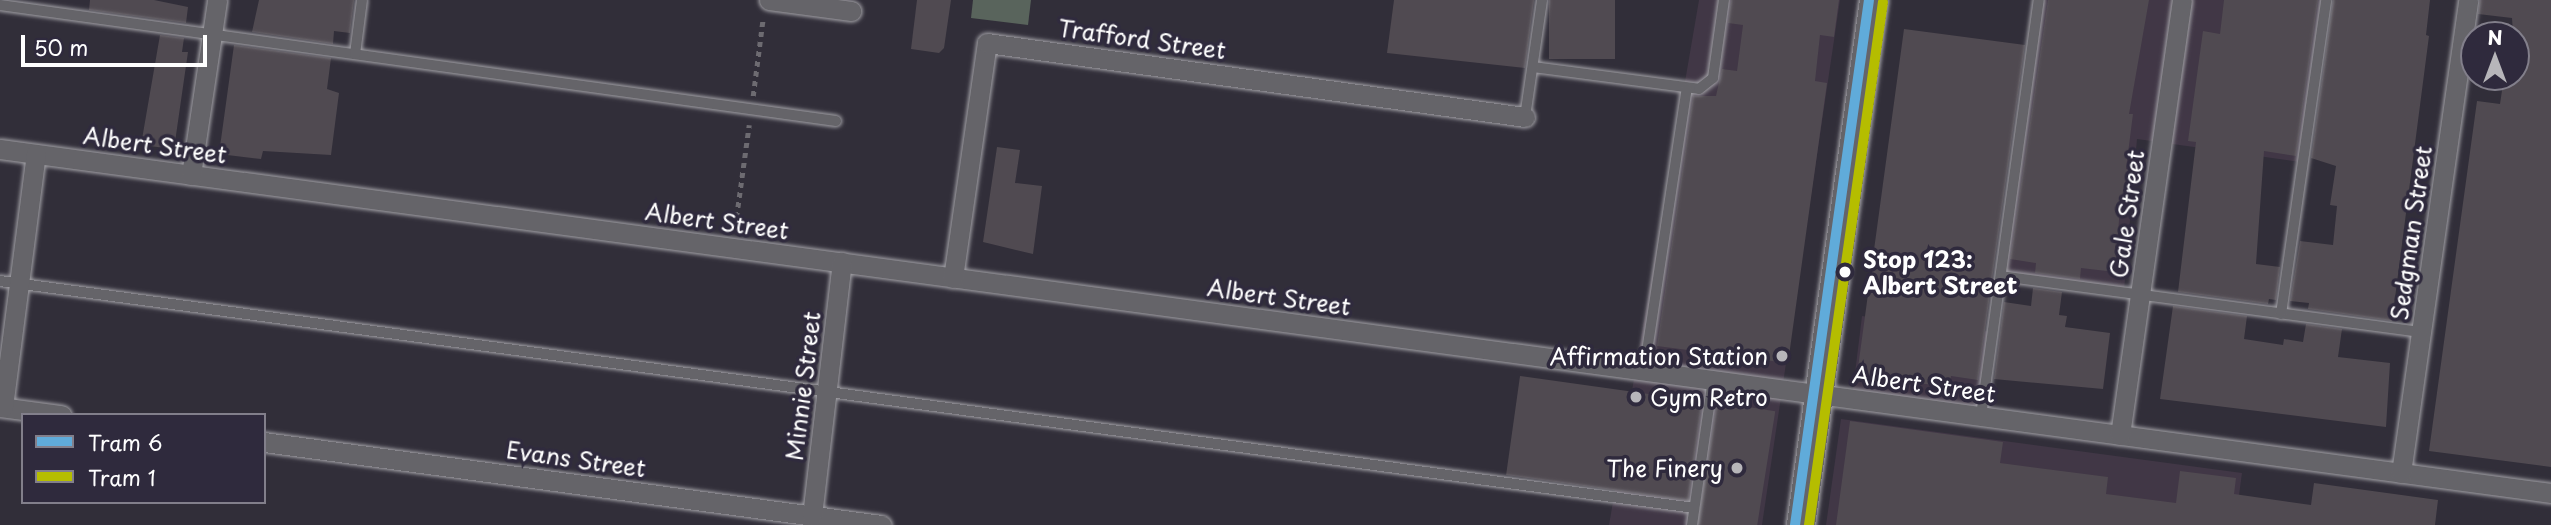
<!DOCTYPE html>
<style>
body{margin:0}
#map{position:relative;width:2551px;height:525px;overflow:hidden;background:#312e39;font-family:"Playpen Sans",sans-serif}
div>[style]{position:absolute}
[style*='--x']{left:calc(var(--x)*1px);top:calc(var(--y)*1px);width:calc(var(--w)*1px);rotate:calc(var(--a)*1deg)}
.built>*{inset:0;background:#413746;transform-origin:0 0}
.green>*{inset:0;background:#59645c}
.building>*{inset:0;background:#504a51;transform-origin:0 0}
.path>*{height:4.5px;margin-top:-2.25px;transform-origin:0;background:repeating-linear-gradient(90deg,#6d6b71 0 5px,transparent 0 10px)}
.roads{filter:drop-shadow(0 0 2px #a2a1a6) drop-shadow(0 0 2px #a2a1a6)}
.lane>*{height:10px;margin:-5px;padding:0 5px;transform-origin:5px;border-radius:5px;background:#656469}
.street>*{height:19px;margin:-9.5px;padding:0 9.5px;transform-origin:9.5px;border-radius:9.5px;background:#656469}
.secondary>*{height:28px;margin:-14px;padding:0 14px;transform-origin:14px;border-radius:14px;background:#656469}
.tram-1>*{height:10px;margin:-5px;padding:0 5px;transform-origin:5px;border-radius:5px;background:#60abda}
.tram-2>*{height:10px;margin:-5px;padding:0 5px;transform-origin:5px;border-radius:5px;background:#b5bd00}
.dots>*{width:19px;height:19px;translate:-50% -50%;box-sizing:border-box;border:4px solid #2f2a3d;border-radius:50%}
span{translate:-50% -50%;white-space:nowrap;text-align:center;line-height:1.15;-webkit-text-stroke:7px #2f2a3d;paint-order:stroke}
.street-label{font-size:23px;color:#fff}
.stop-label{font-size:23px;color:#fff;font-weight:700}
.left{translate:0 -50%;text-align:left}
.poi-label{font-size:23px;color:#fff}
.right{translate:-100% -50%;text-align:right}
.legend{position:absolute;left:21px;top:413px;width:245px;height:91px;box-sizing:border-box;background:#2f2a3d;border:2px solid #827f8b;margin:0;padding:9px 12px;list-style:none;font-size:21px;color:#fff}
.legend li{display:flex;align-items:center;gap:14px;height:35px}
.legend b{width:35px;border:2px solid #827f8b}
.north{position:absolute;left:2460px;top:21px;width:70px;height:70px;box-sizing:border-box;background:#2f2a3d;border:2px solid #827f8b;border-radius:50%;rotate:0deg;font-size:19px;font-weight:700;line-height:28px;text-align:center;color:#fff}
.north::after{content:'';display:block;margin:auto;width:24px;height:32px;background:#b7b6ba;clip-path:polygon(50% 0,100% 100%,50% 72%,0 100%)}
.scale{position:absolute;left:21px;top:35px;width:186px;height:32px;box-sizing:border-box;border:4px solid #fff;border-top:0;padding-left:9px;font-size:21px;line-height:24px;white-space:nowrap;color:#fff;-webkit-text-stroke:5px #2f2a3d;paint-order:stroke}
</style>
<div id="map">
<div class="built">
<i style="clip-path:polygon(1699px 0,1840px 0,1762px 525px,1609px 525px)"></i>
<i style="clip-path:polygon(2042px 0,2323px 0,2300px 162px,2137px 139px,2124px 291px,2004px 274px)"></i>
<i style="left:1862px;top:316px;width:132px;height:83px;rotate:7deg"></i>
<i style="clip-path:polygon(1841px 419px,2242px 473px,2235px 525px,1826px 525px)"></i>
</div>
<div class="green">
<i style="clip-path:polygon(973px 0,1031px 0,1028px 25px,971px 18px)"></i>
</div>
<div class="building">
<i style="clip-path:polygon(90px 0,154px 0,188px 7px,186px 23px,89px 10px)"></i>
<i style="clip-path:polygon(259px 0,354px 0,350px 33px,334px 31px,333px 44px,252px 32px)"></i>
<i style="clip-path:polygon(917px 0,951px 0,944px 48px,939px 53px,911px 49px)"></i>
<i style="clip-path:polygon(1394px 0,1534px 0,1525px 68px,1387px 53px)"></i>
<i style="left:1549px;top:0;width:66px;height:59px"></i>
<i style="clip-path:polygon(1731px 0,1839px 0,1834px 37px,1820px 35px,1815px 81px,1827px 83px,1788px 363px,1657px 346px,1693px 96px,1716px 96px,1722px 69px,1737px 71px,1743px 25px,1728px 23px)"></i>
<i style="clip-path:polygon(2048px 0,2149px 0,2129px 114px,2133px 114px,2126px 169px,2130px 170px,2120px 207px,2115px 272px,2081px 268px,2080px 279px,2035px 273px,2036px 263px,2010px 259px)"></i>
<i style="clip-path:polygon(2224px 0,2318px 0,2296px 156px,2264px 151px,2256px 264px,2280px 267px,2276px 300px,2269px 299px,2268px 304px,2178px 292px,2196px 142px,2188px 141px,2203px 31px,2220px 34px)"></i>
<i style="clip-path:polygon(2333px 0,2430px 0,2426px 35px,2429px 36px,2392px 321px,2308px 309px,2309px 303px,2290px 301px,2300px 241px,2333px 245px,2337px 206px,2330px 205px,2336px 166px,2311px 158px)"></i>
<i style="clip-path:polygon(2480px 0,2551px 0,2551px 467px,2429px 451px,2477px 101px,2500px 104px,2504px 77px,2516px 77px,2512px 18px,2478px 14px)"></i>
<i style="clip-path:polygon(1904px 29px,2025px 45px,1978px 380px,1951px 376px,1949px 387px,1857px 375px)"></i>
<i style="clip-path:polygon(160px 35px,184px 38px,182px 52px,188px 52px,174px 149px,141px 145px)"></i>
<i style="clip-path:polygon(234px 45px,331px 58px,327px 89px,339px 93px,331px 155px,263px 151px,261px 159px,219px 154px)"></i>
<i style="clip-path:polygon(997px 147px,1020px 150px,1015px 183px,1042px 186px,1033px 254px,983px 242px)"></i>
<i style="clip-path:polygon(2033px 288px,2062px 292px,2059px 315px,2067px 316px,2065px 327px,2110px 333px,2103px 389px,1994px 379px,2004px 302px,2031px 306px)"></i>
<i style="clip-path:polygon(2173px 306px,2247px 316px,2244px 339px,2283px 345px,2284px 339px,2303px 342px,2306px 324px,2342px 329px,2338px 357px,2390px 363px,2386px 427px,2160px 399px)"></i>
<i style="left:1520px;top:376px;width:184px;height:100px;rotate:8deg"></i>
<i style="left:1717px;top:402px;width:59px;height:124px;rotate:9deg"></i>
<i style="clip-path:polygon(1850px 421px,2003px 442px,2000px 463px,2108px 477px,2106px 494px,2176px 503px,2180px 471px,2236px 478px,2234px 494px,2311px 505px,2314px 483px,2438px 500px,2435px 525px,1836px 525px)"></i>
</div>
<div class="path">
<i style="--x:753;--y:96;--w:79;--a:-82.7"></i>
<i style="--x:735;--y:227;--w:103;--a:-82.2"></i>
</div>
<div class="roads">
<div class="lane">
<i style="--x:0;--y:5;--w:844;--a:7.9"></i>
<i style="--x:355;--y:54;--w:54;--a:-82.6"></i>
<i style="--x:1533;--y:67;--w:167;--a:7.5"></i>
<i style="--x:1699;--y:89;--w:18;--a:-38"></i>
<i style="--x:1713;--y:78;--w:79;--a:-82"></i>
<i style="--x:1525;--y:117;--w:118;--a:-81.7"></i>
<i style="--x:2001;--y:276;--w:424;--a:7.6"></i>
<i style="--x:0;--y:281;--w:1709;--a:7.63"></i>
<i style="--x:2281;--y:314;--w:317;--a:-81.8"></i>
<i style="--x:1644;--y:371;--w:286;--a:-81.4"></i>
<i style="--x:1981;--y:416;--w:420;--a:-82.1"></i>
<i style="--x:1692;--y:525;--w:147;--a:-81.8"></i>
</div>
<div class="street">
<i style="--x:769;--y:0;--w:83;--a:7.6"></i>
<i style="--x:0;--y:149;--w:2574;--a:7.68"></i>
<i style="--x:191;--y:175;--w:177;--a:-81.5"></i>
<i style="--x:953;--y:278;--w:237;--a:-81.8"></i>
<i style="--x:987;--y:43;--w:543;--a:7.83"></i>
<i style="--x:0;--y:407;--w:62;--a:7.5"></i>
<i style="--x:3;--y:407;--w:255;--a:-82.6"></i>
<i style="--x:2120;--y:435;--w:439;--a:-81.9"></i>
<i style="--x:264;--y:442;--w:623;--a:7.66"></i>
<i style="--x:2401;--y:473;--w:478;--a:-81.9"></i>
<i style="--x:812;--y:516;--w:256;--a:-83.3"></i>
</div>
<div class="secondary">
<i style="--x:1801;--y:525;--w:530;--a:-82.08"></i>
</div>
</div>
<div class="tram-1">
<i style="--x:1795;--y:525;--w:530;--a:-81.98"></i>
</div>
<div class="tram-2">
<i style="--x:1809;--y:525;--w:528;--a:-81.95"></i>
</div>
<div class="dots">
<i style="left:1845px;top:272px;background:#fff"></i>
<i style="left:1782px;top:356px;background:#b7b6ba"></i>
<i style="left:1636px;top:397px;background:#b7b6ba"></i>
<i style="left:1737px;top:468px;background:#b7b6ba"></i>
</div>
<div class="street-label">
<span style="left:1142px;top:39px;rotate:8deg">Trafford Street</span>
<span style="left:155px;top:145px;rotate:8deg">Albert Street</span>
<span style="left:2127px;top:214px;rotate:-82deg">Gale Street</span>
<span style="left:717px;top:221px;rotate:8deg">Albert Street</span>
<span style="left:2411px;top:233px;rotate:-82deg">Sedgman Street</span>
<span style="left:1279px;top:297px;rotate:8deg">Albert Street</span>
<span style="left:1924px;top:384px;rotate:8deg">Albert Street</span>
<span style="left:803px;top:386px;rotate:-83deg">Minnie Street</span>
<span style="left:576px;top:459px;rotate:8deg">Evans Street</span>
</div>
<div class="stop-label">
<span class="left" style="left:1863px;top:272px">Stop 123:<br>Albert Street</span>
</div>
<div class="poi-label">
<span class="right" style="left:1768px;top:356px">Affirmation Station</span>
<span class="left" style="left:1650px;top:397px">Gym Retro</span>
<span class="right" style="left:1723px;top:468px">The Finery</span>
</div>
<ul class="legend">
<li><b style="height:9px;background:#60abda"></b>Tram 6</li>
<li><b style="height:9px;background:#b5bd00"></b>Tram 1</li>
</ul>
<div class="north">N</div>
<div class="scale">50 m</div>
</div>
